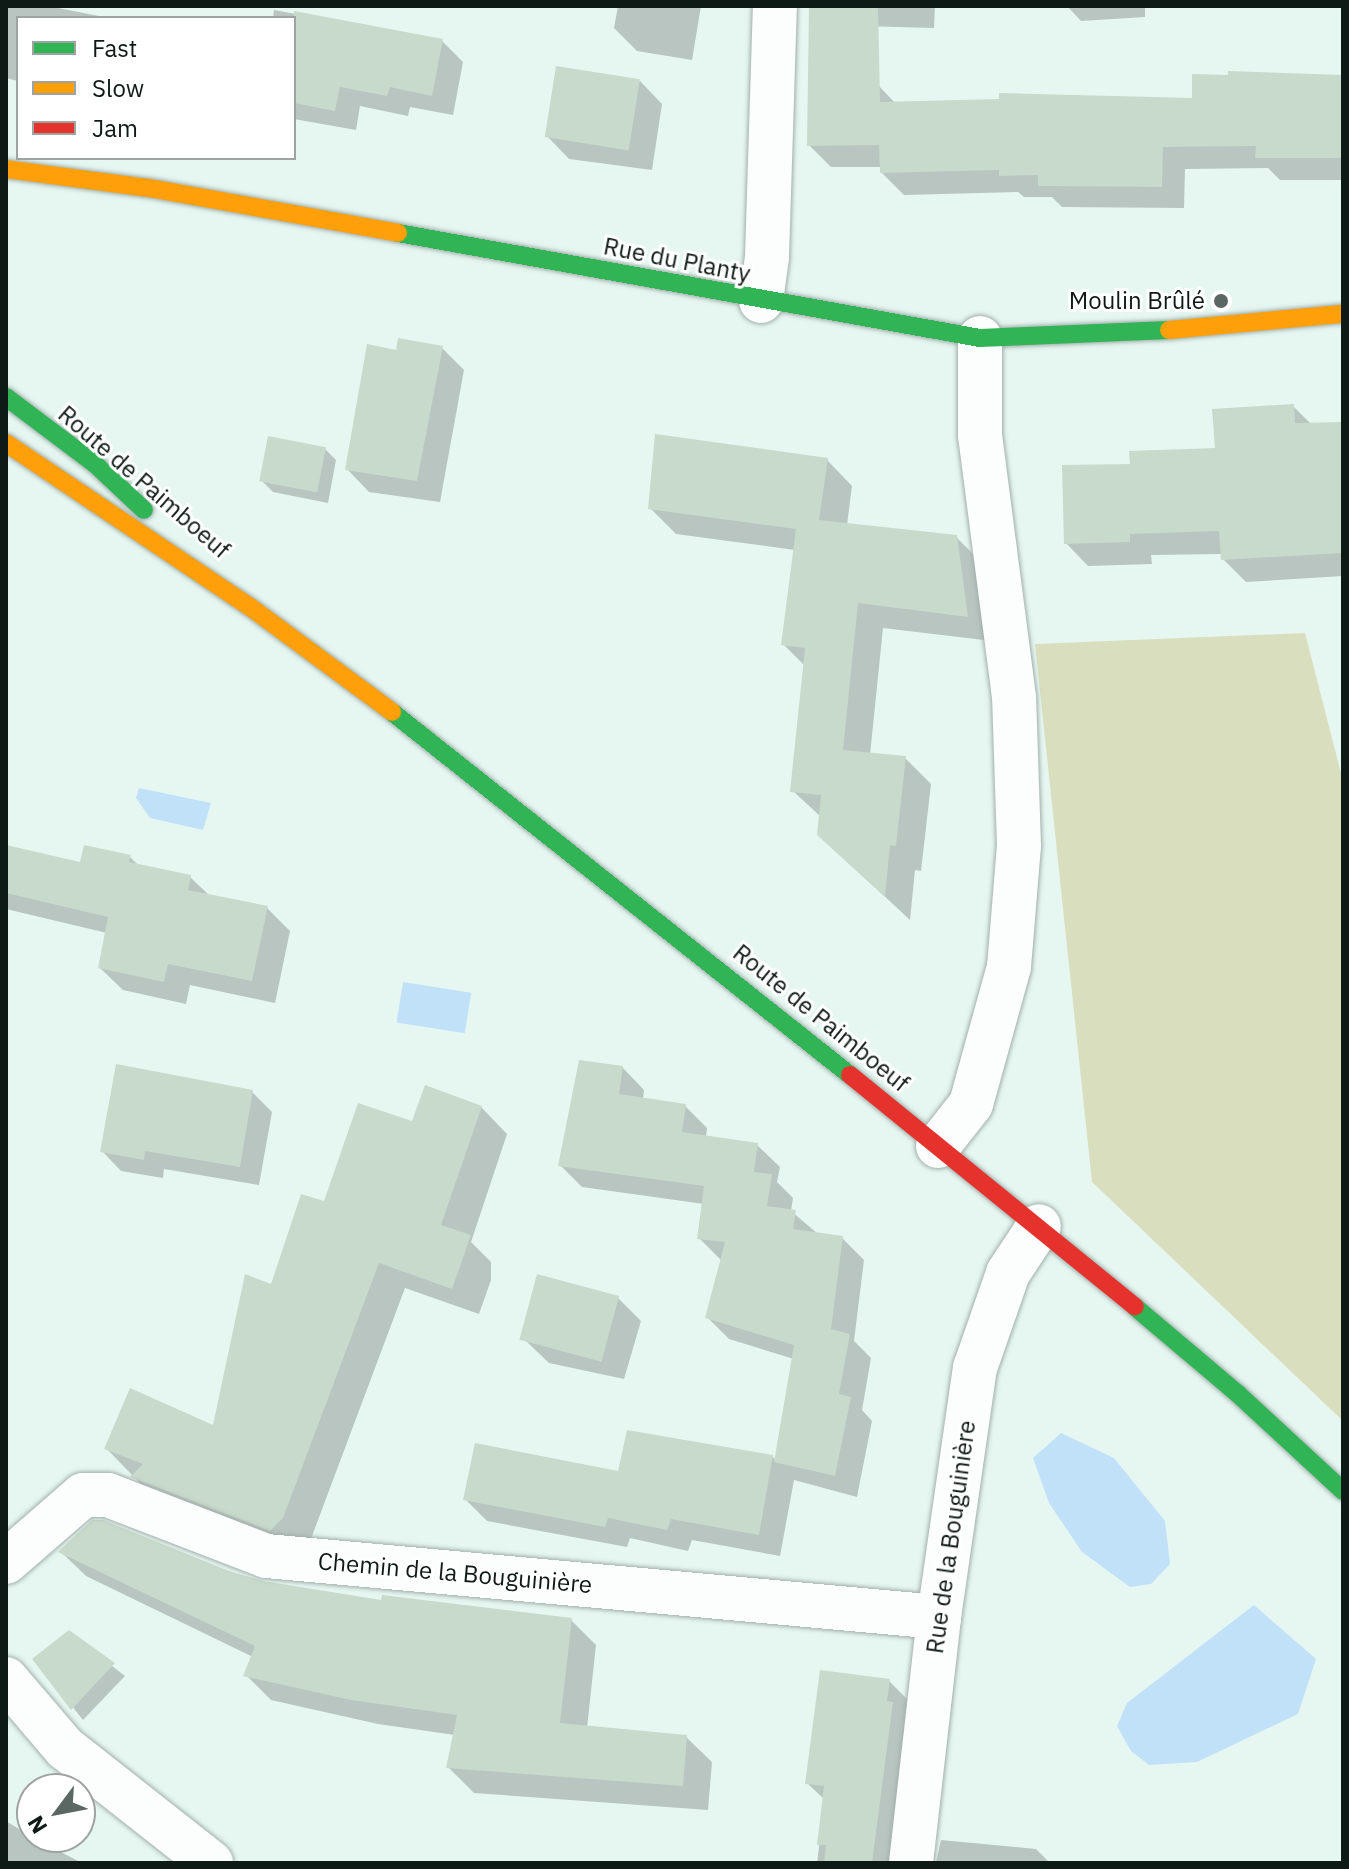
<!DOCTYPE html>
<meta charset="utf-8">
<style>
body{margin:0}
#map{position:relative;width:1349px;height:1869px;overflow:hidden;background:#e6f7f2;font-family:"IBM Plex Sans",sans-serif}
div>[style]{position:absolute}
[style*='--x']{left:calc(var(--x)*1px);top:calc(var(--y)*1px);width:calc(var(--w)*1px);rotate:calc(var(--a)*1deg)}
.green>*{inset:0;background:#d9dfbe}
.water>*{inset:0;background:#c0e1f8;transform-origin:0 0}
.shadow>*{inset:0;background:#0003}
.building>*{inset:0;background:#c8dacb;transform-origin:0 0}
.roads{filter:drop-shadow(0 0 2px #a2afab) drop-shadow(0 0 2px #a2afab)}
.street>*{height:44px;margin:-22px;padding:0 22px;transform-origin:22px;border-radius:22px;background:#fbfefd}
.fast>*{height:18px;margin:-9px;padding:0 9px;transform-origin:9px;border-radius:9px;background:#30b455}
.slow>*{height:18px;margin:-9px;padding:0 9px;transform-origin:9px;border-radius:9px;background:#ff9f0a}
.jam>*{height:18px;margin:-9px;padding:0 9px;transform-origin:9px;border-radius:9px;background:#e5322d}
.dots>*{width:22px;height:22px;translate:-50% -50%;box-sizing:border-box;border:4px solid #fff;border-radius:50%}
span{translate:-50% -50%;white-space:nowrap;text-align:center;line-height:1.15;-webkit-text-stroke:6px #fff;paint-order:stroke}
.street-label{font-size:24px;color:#0e1a16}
.poi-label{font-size:24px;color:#0e1a16}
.right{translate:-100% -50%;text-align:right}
.frame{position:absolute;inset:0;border:8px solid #0e1a16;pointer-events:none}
.legend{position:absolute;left:16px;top:16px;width:280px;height:144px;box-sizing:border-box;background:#fff;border:2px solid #9fa3a2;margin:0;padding:10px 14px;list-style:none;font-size:24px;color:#0e1a16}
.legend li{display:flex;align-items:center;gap:16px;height:40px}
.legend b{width:40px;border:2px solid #9fa3a2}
.north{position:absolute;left:16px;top:1773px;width:80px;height:80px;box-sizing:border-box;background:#fff;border:2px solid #9fa3a2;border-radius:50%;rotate:238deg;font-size:22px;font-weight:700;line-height:32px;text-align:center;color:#0e1a16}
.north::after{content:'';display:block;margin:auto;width:28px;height:36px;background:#5a6763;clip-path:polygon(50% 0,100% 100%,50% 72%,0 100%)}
</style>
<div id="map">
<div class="green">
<i style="clip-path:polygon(1305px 633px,1343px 781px,1343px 1421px,1092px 1182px,1035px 644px)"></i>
</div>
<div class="water">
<i style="clip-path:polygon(139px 788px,211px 803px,203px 830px,150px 818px,136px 798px)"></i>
<i style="left:403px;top:982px;width:69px;height:41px;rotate:9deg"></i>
<i style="clip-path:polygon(1061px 1433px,1114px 1458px,1165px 1521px,1170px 1564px,1151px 1584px,1130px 1587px,1082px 1552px,1049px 1503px,1033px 1458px)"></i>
<i style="clip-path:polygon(1254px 1605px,1316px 1659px,1298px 1714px,1197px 1762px,1149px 1765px,1131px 1751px,1117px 1726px,1127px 1703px)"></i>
</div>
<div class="shadow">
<i style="clip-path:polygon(6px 6px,48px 6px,109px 18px,18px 18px,18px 81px,6px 78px)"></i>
<i style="clip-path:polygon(618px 6px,701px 6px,692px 60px,637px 51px,614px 28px)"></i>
<i style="clip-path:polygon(840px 6px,935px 6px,934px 28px,860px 26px)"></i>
<i style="clip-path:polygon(1067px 6px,1145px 6px,1145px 17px,1081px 21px)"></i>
<i style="clip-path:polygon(274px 10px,442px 41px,463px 62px,453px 115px,410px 107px,408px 116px,360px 106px,356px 130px,294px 119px,294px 18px,273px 18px)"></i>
<i style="clip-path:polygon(1343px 77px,1343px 180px,1280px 180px,1268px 168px,1185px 169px,1184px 208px,1062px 207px,1052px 197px,1024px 197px,1018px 192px,904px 195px,882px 173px,882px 167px,831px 167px,809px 145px,879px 86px,896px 104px,1194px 100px)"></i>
<i style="clip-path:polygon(640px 81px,662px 104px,652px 170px,569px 159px,547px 136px)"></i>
<i style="clip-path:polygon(442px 348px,464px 370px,440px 502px,369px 492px,347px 469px,397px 352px)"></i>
<i style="clip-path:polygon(1293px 406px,1311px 424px,1343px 424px,1343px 576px,1246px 582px,1223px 559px,1223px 554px,1151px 555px,1152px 564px,1088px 566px,1066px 543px,1132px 466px,1217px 450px)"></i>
<i style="clip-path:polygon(325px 449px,336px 460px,328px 503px,273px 492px,262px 481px)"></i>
<i style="clip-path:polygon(827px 460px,852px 486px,847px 525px,956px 537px,982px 563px,992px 641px,883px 628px,870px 755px,905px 758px,931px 784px,921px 871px,915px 870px,910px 920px,819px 835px,821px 817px,793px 791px,805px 666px,783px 644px,795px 550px,676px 534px,650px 508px)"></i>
<i style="clip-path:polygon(6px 847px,82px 864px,130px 857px,139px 866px,190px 877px,210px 896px,267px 908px,290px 931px,275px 1003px,190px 985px,186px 1004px,123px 990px,100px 968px,107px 933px,6px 909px)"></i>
<i style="clip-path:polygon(622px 1067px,644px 1090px,643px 1100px,685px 1106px,707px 1128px,706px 1138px,757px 1145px,780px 1167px,777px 1182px,793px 1198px,791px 1211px,818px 1234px,842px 1238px,864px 1260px,854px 1341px,871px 1358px,862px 1410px,872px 1421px,857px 1497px,794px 1480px,780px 1556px,692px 1540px,688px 1551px,630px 1538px,627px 1547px,487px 1521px,466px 1500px,620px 1473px,773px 1457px,776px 1461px,794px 1359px,729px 1339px,707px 1317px,722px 1261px,699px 1238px,704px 1204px,582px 1187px,560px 1165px)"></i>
<i style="clip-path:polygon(252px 1092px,272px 1112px,259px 1185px,164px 1169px,163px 1178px,121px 1171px,102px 1151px)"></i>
<i style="clip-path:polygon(481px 1107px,507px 1134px,471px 1242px,491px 1262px,491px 1280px,479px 1314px,405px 1288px,309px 1544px,297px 1556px,159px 1503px,106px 1448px,214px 1427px,272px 1286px,325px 1204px,414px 1124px)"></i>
<i style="clip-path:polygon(618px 1298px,641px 1321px,624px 1379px,549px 1363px,526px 1341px)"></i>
<i style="clip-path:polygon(61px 1552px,229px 1573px,263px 1583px,382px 1602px,571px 1620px,596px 1645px,587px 1728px,686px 1737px,712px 1762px,708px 1810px,474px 1793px,449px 1768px,455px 1735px,378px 1724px,271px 1700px,246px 1675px,253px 1657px,86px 1576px)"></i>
<i style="clip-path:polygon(69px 1633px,125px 1676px,83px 1720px,35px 1659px)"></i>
<i style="clip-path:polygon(889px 1681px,911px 1703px,909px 1863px,817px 1863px,825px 1800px,807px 1783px)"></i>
<i style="clip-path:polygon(6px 1821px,32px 1837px,82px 1863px,6px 1863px)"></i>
<i style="clip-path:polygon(941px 1840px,1036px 1849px,1050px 1863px,936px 1863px)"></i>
</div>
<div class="building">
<i style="clip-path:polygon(809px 6px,878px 6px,880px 102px,999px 99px,999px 93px,1192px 98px,1192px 74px,1228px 75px,1228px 71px,1343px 75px,1343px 158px,1255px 158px,1256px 146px,1163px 147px,1162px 187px,1038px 186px,1038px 175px,999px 176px,999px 170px,880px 173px,879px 145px,807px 146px)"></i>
<i style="clip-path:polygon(294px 11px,443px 39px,432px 96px,390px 87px,387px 96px,340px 87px,335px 111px,294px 103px)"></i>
<i style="left:556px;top:66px;width:85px;height:72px;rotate:9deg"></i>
<i style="clip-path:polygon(398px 338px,443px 346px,417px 481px,345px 470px,367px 344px,396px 350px)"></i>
<i style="clip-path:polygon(1294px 404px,1295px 423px,1343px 422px,1343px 553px,1221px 560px,1219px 531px,1130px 534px,1130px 542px,1064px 544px,1062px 465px,1130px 464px,1129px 451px,1215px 448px,1212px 409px)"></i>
<i style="clip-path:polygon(655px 434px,828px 458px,819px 520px,957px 535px,968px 617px,858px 603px,843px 750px,906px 756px,896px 846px,890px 845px,885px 897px,817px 835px,821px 795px,790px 792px,805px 648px,781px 645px,796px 529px,648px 509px)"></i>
<i style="left:268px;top:436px;width:59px;height:46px;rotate:11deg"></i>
<i style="clip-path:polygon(6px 845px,80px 862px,84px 845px,131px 855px,129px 862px,191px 875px,188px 890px,268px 906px,252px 981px,168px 964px,164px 982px,98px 968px,108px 917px,6px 893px)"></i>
<i style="clip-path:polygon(579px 1060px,623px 1066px,619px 1094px,686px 1104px,682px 1132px,758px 1143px,754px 1172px,772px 1174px,767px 1206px,796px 1210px,793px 1229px,843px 1236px,831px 1329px,850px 1334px,839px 1394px,851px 1397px,835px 1476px,774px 1462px,794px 1345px,705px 1318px,725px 1242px,697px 1239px,704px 1186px,558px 1166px)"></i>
<i style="clip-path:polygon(116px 1064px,253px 1090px,240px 1167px,145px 1151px,144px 1160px,100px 1152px)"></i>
<i style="clip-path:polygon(425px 1085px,482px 1106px,441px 1225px,471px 1235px,452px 1289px,379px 1263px,283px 1518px,270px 1531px,130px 1477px,143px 1464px,104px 1449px,130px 1388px,213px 1425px,245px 1274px,271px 1284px,301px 1194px,324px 1201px,358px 1103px,412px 1121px)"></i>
<i style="left:537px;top:1274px;width:85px;height:68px;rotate:15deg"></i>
<i style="clip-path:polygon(627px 1430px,773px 1455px,759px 1535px,671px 1519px,667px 1530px,608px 1518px,605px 1527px,463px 1500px,475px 1443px,618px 1471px)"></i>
<i style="clip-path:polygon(92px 1520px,103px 1520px,229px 1571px,263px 1581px,381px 1600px,382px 1595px,572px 1618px,560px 1723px,687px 1735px,683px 1786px,446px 1768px,457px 1715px,351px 1700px,243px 1676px,255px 1646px,58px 1552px)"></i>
<i style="clip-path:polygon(69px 1630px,115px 1663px,71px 1710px,32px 1659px)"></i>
<i style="clip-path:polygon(820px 1670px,890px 1679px,887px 1701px,893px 1702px,872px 1863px,824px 1863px,826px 1845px,817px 1845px,824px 1786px,805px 1784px)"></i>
</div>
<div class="roads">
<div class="street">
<i style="--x:761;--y:301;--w:44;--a:-82.2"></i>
<i style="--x:767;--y:257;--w:251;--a:-88.2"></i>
<i style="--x:938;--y:1146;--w:53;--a:-51.8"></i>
<i style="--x:971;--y:1104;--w:142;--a:-74.5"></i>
<i style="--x:1009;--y:967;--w:121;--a:-85.3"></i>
<i style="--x:1019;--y:846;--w:149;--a:-91.9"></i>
<i style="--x:1014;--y:697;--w:264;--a:-97.4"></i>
<i style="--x:980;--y:435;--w:97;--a:-90"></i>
<i style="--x:6;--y:1562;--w:102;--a:-41"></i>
<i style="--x:83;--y:1495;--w:25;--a:0"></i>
<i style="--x:108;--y:1495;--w:169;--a:21.1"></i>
<i style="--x:266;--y:1556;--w:676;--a:5.18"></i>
<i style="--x:6;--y:1679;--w:91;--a:49.5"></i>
<i style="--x:65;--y:1748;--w:186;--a:38.2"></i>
<i style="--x:911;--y:1863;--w:248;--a:-83.5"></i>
<i style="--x:939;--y:1617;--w:252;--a:-81.8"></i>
<i style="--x:975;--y:1368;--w:101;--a:-70.8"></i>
<i style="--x:1008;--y:1273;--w:56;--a:-56.6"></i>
</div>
<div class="fast">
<i style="--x:398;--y:233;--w:591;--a:10.23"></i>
<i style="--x:980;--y:338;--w:189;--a:-2.4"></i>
<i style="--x:6;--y:397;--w:111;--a:37"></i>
<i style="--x:95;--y:464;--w:67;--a:43.2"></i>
<i style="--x:392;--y:712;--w:584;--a:38.4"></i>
<i style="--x:1135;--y:1307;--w:135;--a:40.2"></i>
<i style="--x:1238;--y:1394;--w:143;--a:42.7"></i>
</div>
<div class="slow">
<i style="--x:6;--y:169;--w:144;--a:7.6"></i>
<i style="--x:149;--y:188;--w:253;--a:10.2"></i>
<i style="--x:1169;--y:330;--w:175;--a:-5.3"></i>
<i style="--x:6;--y:443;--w:293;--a:33.9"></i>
<i style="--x:249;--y:606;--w:178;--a:36.5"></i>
</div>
<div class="jam">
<i style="--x:850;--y:1075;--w:367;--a:39.1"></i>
</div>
</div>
<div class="dots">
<i style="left:1221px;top:301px;background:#5a6763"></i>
</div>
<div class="street-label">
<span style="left:677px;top:260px;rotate:11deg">Rue du Planty</span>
<span style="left:144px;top:482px;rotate:41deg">Route de Paimboeuf</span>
<span style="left:821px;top:1018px;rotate:39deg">Route de Paimboeuf</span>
<span style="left:951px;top:1537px;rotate:-82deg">Rue de la Bouguinière</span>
<span style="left:455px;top:1573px;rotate:5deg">Chemin de la Bouguinière</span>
</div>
<div class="poi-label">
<span class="right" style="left:1205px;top:301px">Moulin Brûlé</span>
</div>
<div class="frame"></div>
<ul class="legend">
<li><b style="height:10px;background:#30b455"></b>Fast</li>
<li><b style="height:10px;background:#ff9f0a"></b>Slow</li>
<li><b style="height:10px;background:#e5322d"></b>Jam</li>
</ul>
<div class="north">N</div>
</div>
